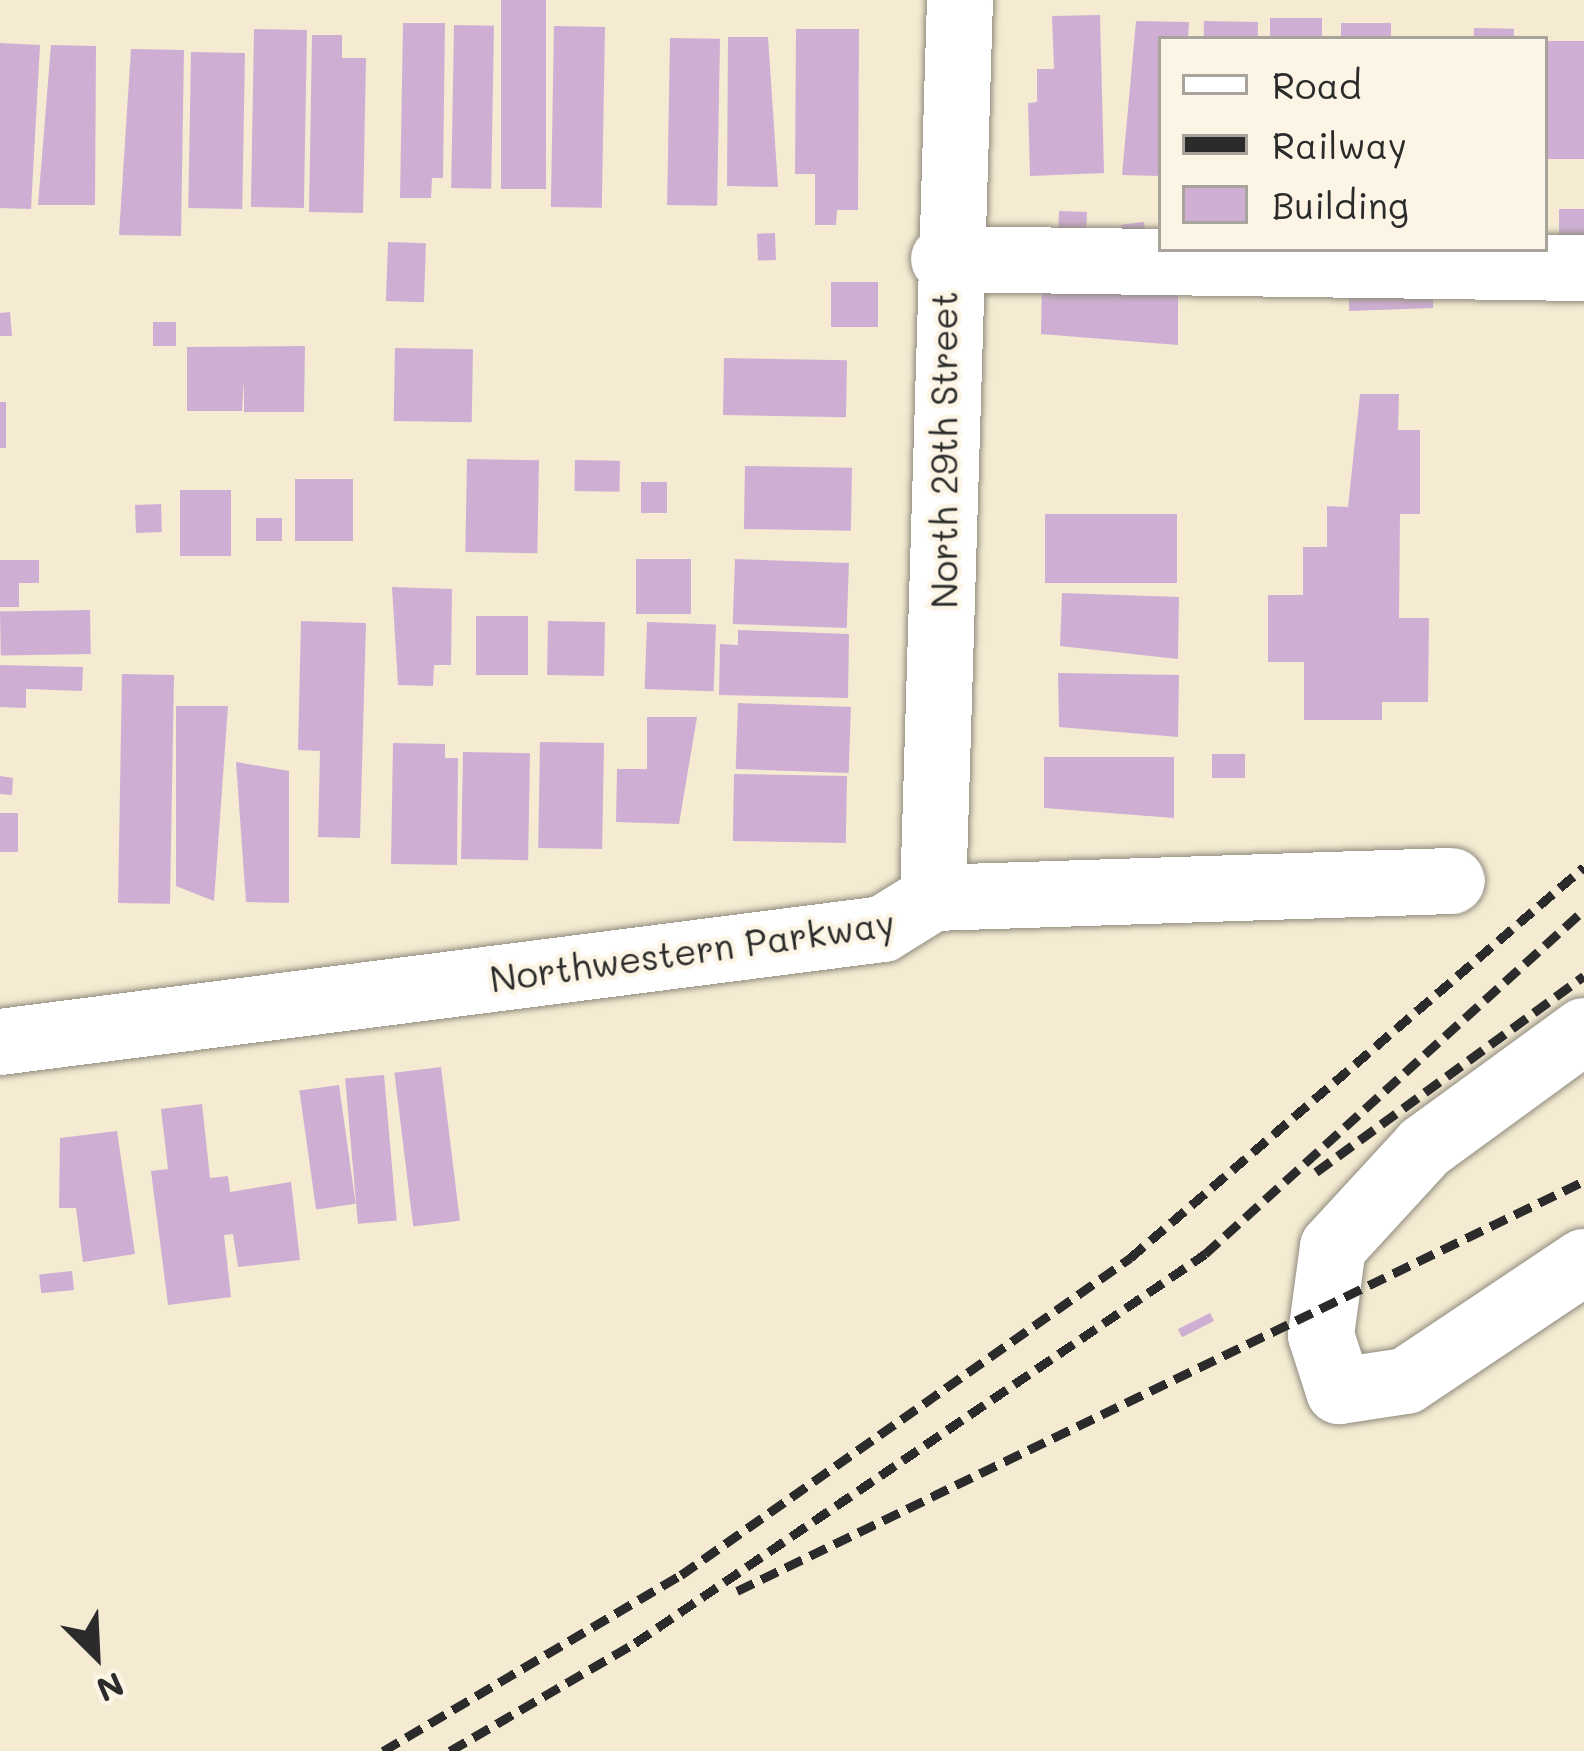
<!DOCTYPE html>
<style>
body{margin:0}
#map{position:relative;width:1584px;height:1751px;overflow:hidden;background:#f4ebd2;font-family:Mali,sans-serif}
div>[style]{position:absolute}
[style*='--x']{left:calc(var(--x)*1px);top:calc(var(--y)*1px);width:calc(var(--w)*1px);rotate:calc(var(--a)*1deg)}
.building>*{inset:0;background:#ceafd3;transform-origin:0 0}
.roads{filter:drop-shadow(0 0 3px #908b7e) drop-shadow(0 0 3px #908b7e)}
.minor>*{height:66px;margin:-33px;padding:0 33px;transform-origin:33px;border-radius:33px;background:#fff}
.rail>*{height:9px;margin-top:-4.5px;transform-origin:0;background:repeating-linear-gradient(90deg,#2b2b2b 0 18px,transparent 0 27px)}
span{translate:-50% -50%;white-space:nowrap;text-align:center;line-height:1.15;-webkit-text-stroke:9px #fcf5e5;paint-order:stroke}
.street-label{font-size:36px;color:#2b2b2b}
.legend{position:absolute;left:1158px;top:36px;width:390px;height:216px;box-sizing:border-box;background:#fcf5e5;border:3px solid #a8a49b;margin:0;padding:15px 21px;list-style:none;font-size:36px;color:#2b2b2b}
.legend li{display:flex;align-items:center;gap:24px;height:60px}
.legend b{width:60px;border:3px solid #a8a49b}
.north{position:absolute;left:36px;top:1595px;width:120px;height:120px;-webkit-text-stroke:9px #fcf5e5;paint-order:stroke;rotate:156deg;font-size:33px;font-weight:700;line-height:48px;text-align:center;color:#2b2b2b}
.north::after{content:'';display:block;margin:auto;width:42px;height:54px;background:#2b2b2b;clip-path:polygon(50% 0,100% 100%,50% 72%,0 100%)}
</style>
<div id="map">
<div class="building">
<i style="left:501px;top:0;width:45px;height:189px"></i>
<i style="clip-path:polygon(1100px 15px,1104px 173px,1030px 176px,1028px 103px,1037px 102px,1037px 69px,1054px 69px,1052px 16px)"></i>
<i style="left:1270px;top:18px;width:52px;height:21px"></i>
<i style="clip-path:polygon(1136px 21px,1189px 22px,1188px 39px,1161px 39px,1161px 176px,1122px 175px)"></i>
<i style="left:1204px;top:21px;width:54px;height:18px;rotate:1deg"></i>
<i style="clip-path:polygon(403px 23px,445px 23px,443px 178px,432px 178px,431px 198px,400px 198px)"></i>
<i style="left:1341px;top:23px;width:50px;height:16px"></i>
<i style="left:454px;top:25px;width:40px;height:163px;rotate:1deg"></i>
<i style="left:554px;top:26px;width:51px;height:181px;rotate:1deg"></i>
<i style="left:1474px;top:28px;width:40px;height:11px;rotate:1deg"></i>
<i style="left:254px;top:29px;width:53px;height:178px;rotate:1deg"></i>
<i style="clip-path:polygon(796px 29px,859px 29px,858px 210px,837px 210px,836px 225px,815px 225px,815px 174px,795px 174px)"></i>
<i style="clip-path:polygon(312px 35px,342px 35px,342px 58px,366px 58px,363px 213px,309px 212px)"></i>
<i style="clip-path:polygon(728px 37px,768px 37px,778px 187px,727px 186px)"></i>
<i style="left:670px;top:38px;width:50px;height:167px;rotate:1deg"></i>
<i style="left:1545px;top:41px;width:39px;height:118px"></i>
<i style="clip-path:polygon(0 43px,40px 45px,31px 209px,0 208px)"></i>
<i style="clip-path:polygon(51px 45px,96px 46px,95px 205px,38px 205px)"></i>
<i style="clip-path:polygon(131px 49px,184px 50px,181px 236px,119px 235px)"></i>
<i style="left:191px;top:52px;width:54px;height:156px;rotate:1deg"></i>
<i style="left:1559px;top:209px;width:25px;height:29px"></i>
<i style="left:1087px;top:212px;width:26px;height:28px;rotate:92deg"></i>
<i style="left:1144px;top:222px;width:16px;height:23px;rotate:83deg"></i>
<i style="left:775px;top:233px;width:27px;height:18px;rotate:88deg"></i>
<i style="left:388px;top:242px;width:38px;height:59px;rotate:2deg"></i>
<i style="left:1432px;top:272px;width:36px;height:84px;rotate:88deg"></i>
<i style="left:878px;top:282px;width:45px;height:47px;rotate:90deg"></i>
<i style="clip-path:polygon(1042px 282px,1178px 283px,1178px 345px,1041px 334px)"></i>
<i style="clip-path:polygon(10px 312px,12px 336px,0 336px,0 313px)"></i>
<i style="left:153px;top:322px;width:23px;height:24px"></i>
<i style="clip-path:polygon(305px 346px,304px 412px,244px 412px,244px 380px,242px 411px,187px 411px,187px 347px)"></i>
<i style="left:395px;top:348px;width:78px;height:73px;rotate:1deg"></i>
<i style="left:724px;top:358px;width:123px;height:57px;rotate:1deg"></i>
<i style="clip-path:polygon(1360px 394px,1399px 394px,1398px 430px,1420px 430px,1420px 514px,1400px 514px,1399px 618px,1429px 618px,1428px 702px,1382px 702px,1382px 720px,1304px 720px,1304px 662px,1268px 662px,1268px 595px,1303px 595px,1303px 547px,1327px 547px,1327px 506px,1348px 507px)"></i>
<i style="left:0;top:402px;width:6px;height:46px"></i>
<i style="left:467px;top:459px;width:72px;height:93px;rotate:1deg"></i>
<i style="left:575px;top:460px;width:45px;height:31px;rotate:1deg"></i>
<i style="left:745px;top:466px;width:107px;height:63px;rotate:1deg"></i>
<i style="left:295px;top:479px;width:58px;height:62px"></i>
<i style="left:641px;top:482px;width:26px;height:31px"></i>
<i style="left:180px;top:490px;width:51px;height:66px"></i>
<i style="left:161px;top:504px;width:28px;height:26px;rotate:88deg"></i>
<i style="left:1045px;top:514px;width:132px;height:69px"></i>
<i style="left:282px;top:518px;width:23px;height:26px;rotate:90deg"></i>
<i style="left:691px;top:559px;width:55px;height:55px;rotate:90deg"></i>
<i style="left:735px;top:559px;width:114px;height:65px;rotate:2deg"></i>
<i style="clip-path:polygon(0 560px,39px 560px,39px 583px,19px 583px,19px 607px,0 607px)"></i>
<i style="clip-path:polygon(392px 587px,452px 589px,451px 665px,434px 665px,433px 686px,398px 685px)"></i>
<i style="clip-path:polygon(1062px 593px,1179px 597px,1178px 659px,1060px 646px)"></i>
<i style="left:90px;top:610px;width:44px;height:90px;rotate:89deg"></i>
<i style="left:476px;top:616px;width:52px;height:59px"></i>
<i style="clip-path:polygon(301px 621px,366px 623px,360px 838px,318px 837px,320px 751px,298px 750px)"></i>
<i style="left:548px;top:621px;width:57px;height:54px;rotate:1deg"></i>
<i style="left:647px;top:622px;width:69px;height:67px;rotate:2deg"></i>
<i style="clip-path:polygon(738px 630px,849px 634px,848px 698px,719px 695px,720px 644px,738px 645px)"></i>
<i style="clip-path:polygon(0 665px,83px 667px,82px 691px,26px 689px,26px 708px,0 707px)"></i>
<i style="clip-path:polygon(1058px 673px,1179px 675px,1178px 737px,1059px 727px)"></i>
<i style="left:122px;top:674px;width:52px;height:229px;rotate:1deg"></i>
<i style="left:738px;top:703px;width:113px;height:66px;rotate:2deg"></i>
<i style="clip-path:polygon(176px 706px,228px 706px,214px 901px,176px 886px)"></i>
<i style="clip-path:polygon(647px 717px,697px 717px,679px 824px,616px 822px,617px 769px,647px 769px)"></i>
<i style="left:540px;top:742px;width:64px;height:106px;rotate:1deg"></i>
<i style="clip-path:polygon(393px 743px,445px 744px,445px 758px,458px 758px,457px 865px,391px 864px)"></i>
<i style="left:463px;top:752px;width:67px;height:107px;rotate:1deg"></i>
<i style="left:1212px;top:754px;width:33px;height:24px"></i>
<i style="clip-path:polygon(1044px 757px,1174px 757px,1174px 818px,1044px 808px)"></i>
<i style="clip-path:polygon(236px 762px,289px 771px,289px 903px,246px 902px)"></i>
<i style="left:734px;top:774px;width:113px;height:67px;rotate:1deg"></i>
<i style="clip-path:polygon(0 776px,13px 778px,12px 795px,0 794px)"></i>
<i style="left:0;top:813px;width:18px;height:39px"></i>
<i style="left:441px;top:1067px;width:155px;height:47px;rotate:83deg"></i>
<i style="left:384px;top:1075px;width:146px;height:39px;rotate:85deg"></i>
<i style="left:339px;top:1085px;width:120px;height:40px;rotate:82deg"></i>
<i style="clip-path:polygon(202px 1104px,210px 1178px,228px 1176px,230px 1192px,291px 1182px,300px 1260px,238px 1267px,233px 1234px,224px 1235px,231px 1297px,168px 1305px,151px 1171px,168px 1169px,161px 1109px)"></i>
<i style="clip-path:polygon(117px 1131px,135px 1254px,83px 1262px,76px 1208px,59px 1208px,60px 1138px)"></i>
<i style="left:72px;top:1271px;width:19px;height:33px;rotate:84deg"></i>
<i style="left:1210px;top:1313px;width:9px;height:36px;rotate:63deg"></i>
</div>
<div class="roads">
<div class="minor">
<i style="--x:944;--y:259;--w:640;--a:0.81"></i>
<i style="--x:933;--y:898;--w:898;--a:-88.28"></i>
<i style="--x:1584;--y:1031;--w:197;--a:143.9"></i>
<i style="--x:1425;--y:1147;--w:136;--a:132.6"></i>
<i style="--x:1333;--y:1247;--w:89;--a:97.8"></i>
<i style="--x:1321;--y:1335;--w:59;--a:72.2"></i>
<i style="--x:1339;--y:1391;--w:68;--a:-8.5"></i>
<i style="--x:1406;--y:1381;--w:214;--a:-33.8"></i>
<i style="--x:0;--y:1042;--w:890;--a:-7.29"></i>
<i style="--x:883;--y:929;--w:59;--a:-31.8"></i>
<i style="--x:933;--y:898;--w:519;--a:-1.88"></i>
</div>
</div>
<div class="rail">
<i style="--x:1316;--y:1172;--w:332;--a:-36.2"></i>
<i style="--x:737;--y:1591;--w:941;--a:-25.83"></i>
<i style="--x:383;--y:1751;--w:346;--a:-30.6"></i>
<i style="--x:681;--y:1575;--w:550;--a:-35.22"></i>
<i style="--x:1130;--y:1258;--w:599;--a:-40.74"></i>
<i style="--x:450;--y:1751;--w:214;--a:-30.3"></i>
<i style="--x:635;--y:1643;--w:690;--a:-34.31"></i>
<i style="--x:1205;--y:1254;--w:512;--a:-42.23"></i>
</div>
<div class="street-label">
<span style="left:943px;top:450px;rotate:-90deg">North 29th Street</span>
<span style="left:692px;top:950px;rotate:-8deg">Northwestern Parkway</span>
</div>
<ul class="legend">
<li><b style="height:15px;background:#fff"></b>Road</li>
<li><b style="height:15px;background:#2b2b2b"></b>Railway</li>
<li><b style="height:33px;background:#ceafd3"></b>Building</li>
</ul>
<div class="north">N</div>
</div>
